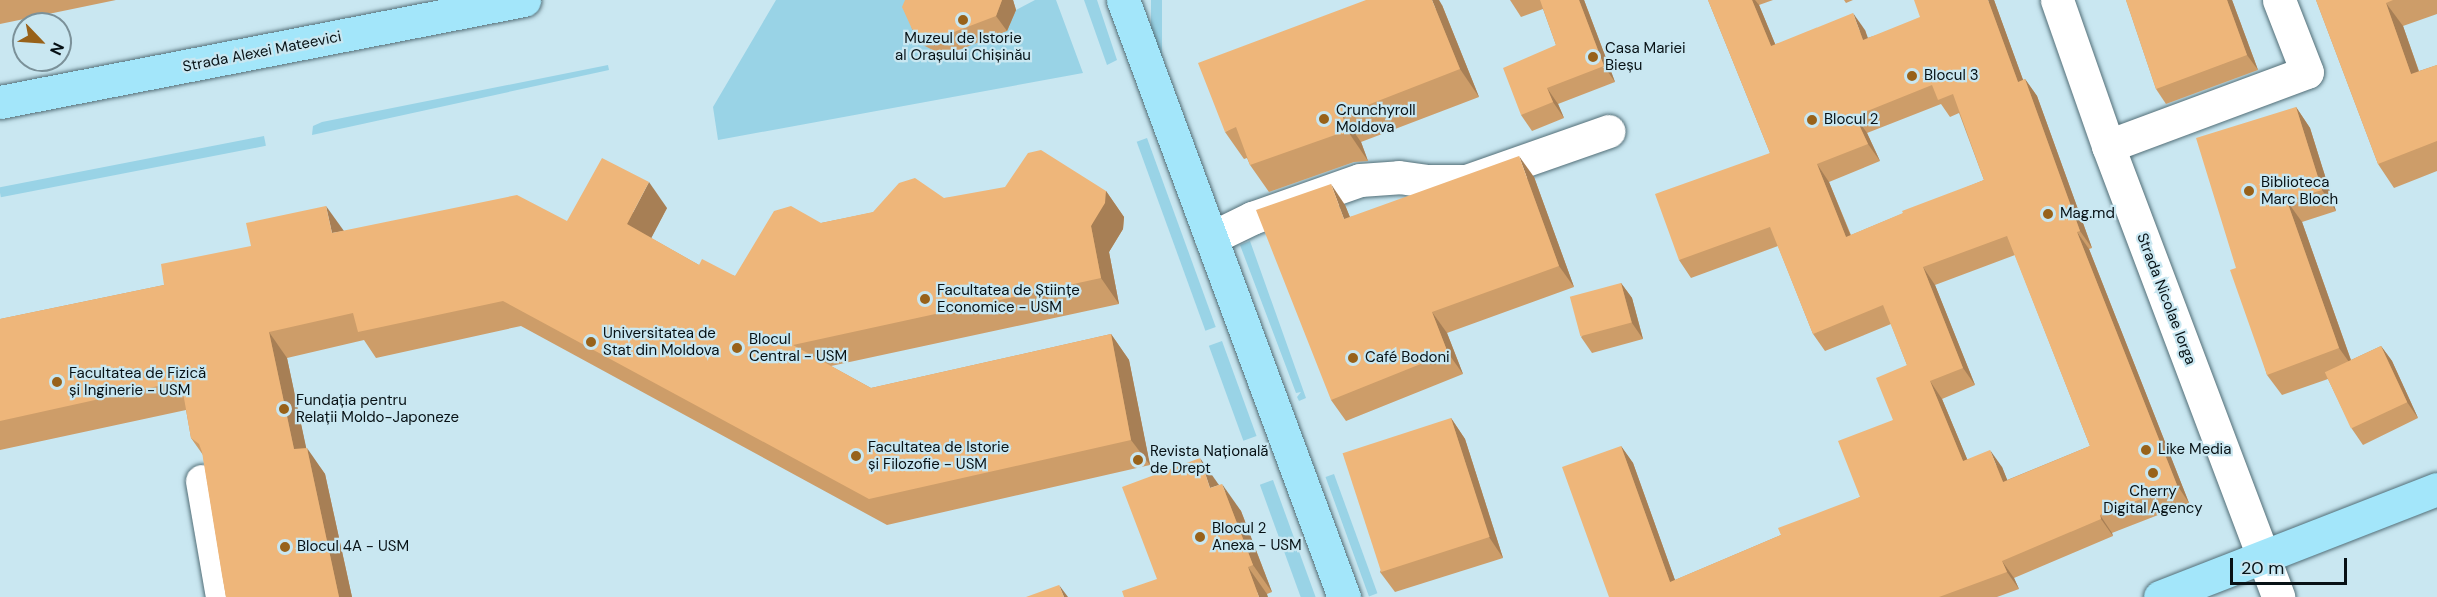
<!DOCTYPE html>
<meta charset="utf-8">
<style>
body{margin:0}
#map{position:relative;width:2437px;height:597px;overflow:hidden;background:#c9e7f1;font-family:"DM Sans",sans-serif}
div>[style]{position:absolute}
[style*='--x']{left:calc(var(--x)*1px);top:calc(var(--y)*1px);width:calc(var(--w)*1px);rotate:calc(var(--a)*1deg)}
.green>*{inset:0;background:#99d3e6;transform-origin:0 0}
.roads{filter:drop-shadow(0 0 2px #526e77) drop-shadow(0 0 2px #526e77)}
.minor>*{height:33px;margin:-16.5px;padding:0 16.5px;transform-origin:16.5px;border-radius:16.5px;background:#fff}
.major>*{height:33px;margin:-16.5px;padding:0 16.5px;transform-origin:16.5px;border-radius:16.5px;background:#a3e6fa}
.wall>*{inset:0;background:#cd9d69}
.shaded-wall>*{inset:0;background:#a77f55}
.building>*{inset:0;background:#eeb67a;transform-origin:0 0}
.dots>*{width:16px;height:16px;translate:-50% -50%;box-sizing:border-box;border:3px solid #c9e7f1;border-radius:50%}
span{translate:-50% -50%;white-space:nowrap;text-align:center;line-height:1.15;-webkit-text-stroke:4.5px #c9e7f1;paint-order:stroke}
.poi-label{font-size:15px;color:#071115}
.left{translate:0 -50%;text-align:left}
.street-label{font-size:15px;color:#071115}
.north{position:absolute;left:12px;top:12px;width:60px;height:60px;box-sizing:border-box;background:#c9e7f1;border:2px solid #7b9199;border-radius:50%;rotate:115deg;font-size:16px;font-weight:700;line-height:24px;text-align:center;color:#071115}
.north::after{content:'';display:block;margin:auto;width:21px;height:27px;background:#98621a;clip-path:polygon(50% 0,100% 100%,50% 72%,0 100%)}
.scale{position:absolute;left:2230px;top:558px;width:117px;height:27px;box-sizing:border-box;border:3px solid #071115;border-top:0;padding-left:8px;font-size:18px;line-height:21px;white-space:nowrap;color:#071115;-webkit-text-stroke:4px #c9e7f1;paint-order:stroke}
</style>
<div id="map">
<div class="green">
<i style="clip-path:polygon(776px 0,923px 0,1016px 10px,1035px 0,1056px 0,1083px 73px,718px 140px,713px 107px)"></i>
<i style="clip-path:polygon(1084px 0,1097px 0,1117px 60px,1107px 65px)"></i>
<i style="left:1151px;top:0;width:11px;height:78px"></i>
<i style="clip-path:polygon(608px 65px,609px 70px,312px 135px,313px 126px,322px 122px)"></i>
<i style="left:264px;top:136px;width:10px;height:270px;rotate:79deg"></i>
<i style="left:1147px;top:138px;width:201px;height:11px;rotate:70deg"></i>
<i style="clip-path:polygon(1250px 241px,1306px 398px,1299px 401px,1297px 397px,1301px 392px,1296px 393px,1240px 245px)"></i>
<i style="left:1222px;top:341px;width:101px;height:14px;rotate:70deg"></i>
<i style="left:1334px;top:474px;width:127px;height:9px;rotate:70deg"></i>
<i style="left:1273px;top:480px;width:125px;height:14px;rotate:70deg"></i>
</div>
<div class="roads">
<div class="minor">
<i style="--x:2057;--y:0;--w:155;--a:70.7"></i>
<i style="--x:2108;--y:146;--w:482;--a:69.3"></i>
<i style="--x:2108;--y:146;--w:212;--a:-20.4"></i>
<i style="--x:2307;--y:72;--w:77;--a:-111.3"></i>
<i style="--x:1211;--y:238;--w:46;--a:-26"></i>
<i style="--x:1252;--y:218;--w:114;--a:-19.4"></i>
<i style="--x:1360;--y:180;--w:39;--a:-4"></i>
<i style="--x:1399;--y:177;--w:29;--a:8"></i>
<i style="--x:1428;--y:181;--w:38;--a:0"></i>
<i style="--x:1466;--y:181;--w:151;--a:-19.3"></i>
<i style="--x:202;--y:481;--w:118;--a:80.2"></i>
</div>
<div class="major">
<i style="--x:1123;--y:0;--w:637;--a:69.69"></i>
<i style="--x:0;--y:102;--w:534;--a:-11.02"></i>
<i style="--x:2160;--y:597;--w:297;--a:-21.3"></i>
</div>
</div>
<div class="wall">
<i style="clip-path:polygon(0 0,116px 0,0 24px)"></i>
<i style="clip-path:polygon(905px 0,1013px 0,1016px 10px,1007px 31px,944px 56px,923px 45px,912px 29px)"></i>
<i style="clip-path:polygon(1510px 0,1584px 0,1615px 82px,1558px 104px,1564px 118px,1532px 131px,1521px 115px,1556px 45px,1543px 9px,1521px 17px)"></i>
<i style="clip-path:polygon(evenodd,1708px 0,1773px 0,1759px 5px,1775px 44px,1865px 30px,1867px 38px,1994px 0,2023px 80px,2025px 79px,2037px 96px,2092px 248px,2089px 249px,2189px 503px,2112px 533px,2113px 536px,2014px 578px,2019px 589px,1997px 597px,1609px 597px,1621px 446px,1633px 463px,1675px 580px,1781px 535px,1860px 497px,1893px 420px,1907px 365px,1891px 324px,1825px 351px,1813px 334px,1778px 246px,1691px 278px,1679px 260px,1770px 153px,1708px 0,1941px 104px,1950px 117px,1959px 113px,1984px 180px,1851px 235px,1829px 182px,1880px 161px,1867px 133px,1941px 104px,1708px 0,2015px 255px,2090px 446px,2007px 480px,2002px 467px,1967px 459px,1942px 399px,1975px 385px,1935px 285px,2015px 255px)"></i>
<i style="clip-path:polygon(1844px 0,1853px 0,1846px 3px)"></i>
<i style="clip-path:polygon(2126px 0,2232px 0,2258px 70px,2166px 104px,2156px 89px)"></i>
<i style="clip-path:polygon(2316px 0,2437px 0,2437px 14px,2403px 26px,2419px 71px,2437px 65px,2437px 171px,2394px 188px,2378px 164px)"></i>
<i style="clip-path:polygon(1442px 5px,1479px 97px,1361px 142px,1368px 161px,1354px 162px,1269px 192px,1250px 165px,1247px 158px,1244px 159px,1225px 132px)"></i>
<i style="clip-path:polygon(2296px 107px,2310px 128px,2336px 211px,2302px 222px,2351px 360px,2381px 346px,2392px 361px,2418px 418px,2363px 445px,2352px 429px,2328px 379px,2282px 395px,2267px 375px,2236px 268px)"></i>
<i style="clip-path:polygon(1534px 177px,1574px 287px,1447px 333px,1463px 374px,1346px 421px,1331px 400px,1345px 205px,1350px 217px)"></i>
<i style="clip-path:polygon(1106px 191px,1124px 217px,1123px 229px,1109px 252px,1119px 304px,831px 366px,871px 388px,1111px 334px,1129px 360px,1150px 465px,887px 525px,521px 326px,376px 358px,364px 340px,287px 358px,306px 448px,325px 474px,352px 597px,226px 597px,203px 455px,191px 438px,186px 410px,0 450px,0 319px,164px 285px,344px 231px,567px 221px,667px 208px,651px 238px,699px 265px,735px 276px,821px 223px,944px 198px)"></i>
<i style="clip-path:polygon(1621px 283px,1632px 298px,1643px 339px,1592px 353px,1581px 337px)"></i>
<i style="clip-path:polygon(1451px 418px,1465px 439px,1503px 558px,1395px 592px,1380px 572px)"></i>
<i style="clip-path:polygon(1219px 485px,1241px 511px,1272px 592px,1267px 594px,1157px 579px)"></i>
</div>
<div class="shaded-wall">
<i style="clip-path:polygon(1002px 0,1013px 0,1016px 10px,1007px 31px,996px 16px)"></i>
<i style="clip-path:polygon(1432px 0,1439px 0,1442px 5px,1479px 97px,1460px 69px)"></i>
<i style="clip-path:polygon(1579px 0,1584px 0,1615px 82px,1604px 66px)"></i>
<i style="clip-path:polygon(1752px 0,1755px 0,1759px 5px,1783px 63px,1771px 46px)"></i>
<i style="clip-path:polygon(1988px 0,1994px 0,2030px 99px,2018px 82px)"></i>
<i style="clip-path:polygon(2227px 0,2232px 0,2258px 70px,2247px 55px)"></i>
<i style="clip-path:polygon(2386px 3px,2403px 26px,2428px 98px,2411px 74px)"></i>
<i style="clip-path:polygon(1853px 13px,1865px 30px,1875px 57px,1863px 40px)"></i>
<i style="clip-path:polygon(2025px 79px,2037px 96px,2092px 248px,2080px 231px)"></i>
<i style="clip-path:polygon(1547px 88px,1558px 104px,1564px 118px,1553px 102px)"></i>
<i style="clip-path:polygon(2296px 107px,2310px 128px,2336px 211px,2322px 190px)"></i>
<i style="clip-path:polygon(1342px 115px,1361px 142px,1368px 161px,1349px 133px)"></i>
<i style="clip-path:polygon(1855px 116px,1867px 133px,1880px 161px,1868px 144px)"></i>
<i style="clip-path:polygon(1519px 156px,1534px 177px,1574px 287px,1559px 266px)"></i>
<i style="clip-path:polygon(1817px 164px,1829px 182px,1858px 254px,1846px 237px)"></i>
<i style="clip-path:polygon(649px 182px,667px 208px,645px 250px,627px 224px)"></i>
<i style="clip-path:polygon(1331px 184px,1345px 205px,1359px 240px,1344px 219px)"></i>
<i style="clip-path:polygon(1106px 191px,1124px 217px,1123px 229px,1109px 252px,1119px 304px,1101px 278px,1091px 226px)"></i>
<i style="clip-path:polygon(2287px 201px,2302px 222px,2354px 369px,2339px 348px)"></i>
<i style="clip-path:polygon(326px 206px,344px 231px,332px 233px)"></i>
<i style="clip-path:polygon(2077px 232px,2089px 249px,2189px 503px,2177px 485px)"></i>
<i style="clip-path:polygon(1923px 267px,1935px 285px,1975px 385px,1963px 368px)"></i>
<i style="clip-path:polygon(1621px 283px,1632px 298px,1643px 339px,1632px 323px)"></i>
<i style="clip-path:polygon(1432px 312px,1447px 333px,1463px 374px,1448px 353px)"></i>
<i style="clip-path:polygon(269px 332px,287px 358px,312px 475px,294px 449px)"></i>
<i style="clip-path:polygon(1111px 334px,1129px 360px,1150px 465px,1131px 440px)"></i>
<i style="clip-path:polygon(2381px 346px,2392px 361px,2418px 418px,2407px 402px)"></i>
<i style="clip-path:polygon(1930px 381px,1942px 399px,1975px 478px,1963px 461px)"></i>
<i style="clip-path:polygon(1451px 418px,1465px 439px,1503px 558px,1489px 537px)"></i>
<i style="clip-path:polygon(1621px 446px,1633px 463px,1681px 597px,1670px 582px)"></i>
<i style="clip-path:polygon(307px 448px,325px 474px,352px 597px,339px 597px)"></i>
<i style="clip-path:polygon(1990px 450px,2002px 467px,2015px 499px,2003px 482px)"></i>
<i style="clip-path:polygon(1200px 458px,1219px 485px,1210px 488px)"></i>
<i style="clip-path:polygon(1222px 484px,1241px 511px,1272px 592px,1253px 565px)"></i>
<i style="clip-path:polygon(2100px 515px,2112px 533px,2113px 536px,2101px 519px)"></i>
<i style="clip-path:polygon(2002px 561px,2014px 578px,2019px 589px,2007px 572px)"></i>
<i style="clip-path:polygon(1248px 567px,1267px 594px,1268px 597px,1259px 597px)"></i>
<i style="clip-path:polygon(1059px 585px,1068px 597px,1064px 597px)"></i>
</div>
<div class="building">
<i style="clip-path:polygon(905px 0,1002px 0,996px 16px,933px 40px,912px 29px,902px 7px)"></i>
<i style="clip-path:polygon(1366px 0,1432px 0,1460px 69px,1342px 115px,1349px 133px,1335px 135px,1250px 165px,1236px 127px,1225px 132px,1198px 63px)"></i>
<i style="clip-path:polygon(1540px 0,1579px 0,1604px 66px,1547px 88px,1553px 102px,1521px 115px,1503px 68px,1556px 45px)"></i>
<i style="clip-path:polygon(evenodd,1708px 0,1752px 0,1771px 46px,1853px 13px,1863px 40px,1920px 17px,1914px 0,1988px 0,2018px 82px,2025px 79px,2080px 231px,2077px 232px,2177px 485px,2100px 515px,2101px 519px,2002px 561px,2007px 572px,1939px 597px,1609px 597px,1562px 467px,1621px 446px,1670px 582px,1781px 535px,1778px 528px,1860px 497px,1838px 441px,1893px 420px,1876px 378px,1907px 365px,1883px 305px,1813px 334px,1770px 227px,1679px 260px,1655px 194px,1770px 153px,1708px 0,1932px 85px,1938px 100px,1953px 94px,1984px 180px,1902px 211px,1903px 213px,1846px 237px,1817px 164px,1868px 144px,1855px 116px,1932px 85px,1708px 0,2007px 236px,2090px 446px,2003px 482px,1990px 450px,1963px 461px,1930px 381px,1963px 368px,1923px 267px,2007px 236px)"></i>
<i style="clip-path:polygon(2126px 0,2227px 0,2247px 55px,2156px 89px)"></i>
<i style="clip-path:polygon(2316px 0,2393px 0,2386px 3px,2411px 74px,2437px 65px,2437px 141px,2378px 164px)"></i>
<i style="clip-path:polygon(2296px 107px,2322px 190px,2287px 201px,2339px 348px,2267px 375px,2230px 270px,2236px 268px,2196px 138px)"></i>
<i style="clip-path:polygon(1041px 150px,1106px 191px,1105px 203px,1091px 226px,1101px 278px,793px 345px,871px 388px,1111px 334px,1131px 440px,869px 499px,503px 301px,358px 332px,353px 313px,269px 332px,294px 449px,307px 448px,339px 597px,226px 597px,222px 575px,202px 452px,199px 444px,191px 438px,181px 381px,0 421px,0 319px,164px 285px,161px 264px,251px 246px,246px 223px,326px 206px,332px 233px,517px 195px,567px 221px,602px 158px,649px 182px,627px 224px,699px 265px,702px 259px,735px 276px,774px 211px,791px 206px,821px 223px,873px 212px,899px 183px,915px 178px,944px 198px,1005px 187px,1028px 153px)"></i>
<i style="clip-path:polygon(1519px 156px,1559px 266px,1432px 312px,1448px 353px,1331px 400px,1256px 210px,1331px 184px,1344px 219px)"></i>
<i style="left:1621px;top:283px;width:41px;height:53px;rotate:75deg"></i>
<i style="left:2381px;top:346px;width:62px;height:62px;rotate:65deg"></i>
<i style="left:1451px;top:418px;width:125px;height:114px;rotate:72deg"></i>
<i style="clip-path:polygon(1200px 458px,1210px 488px,1222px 484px,1253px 565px,1248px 567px,1259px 597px,1124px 597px,1122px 591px,1157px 579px,1122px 487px)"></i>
<i style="clip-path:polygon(1059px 585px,1064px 597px,1026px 597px)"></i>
</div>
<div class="dots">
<i style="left:963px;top:20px;background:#98621a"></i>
<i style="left:1593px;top:57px;background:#98621a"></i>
<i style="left:1912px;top:76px;background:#98621a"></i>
<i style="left:1324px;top:119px;background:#98621a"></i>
<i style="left:1812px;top:120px;background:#98621a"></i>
<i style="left:2249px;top:191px;background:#98621a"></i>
<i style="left:2048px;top:214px;background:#98621a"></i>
<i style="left:925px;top:299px;background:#98621a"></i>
<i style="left:591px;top:342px;background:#98621a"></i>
<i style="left:737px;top:348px;background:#98621a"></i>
<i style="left:1353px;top:358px;background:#98621a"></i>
<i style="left:57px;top:382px;background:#98621a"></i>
<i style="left:284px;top:409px;background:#98621a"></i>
<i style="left:2146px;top:450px;background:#98621a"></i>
<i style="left:856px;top:456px;background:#98621a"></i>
<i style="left:1138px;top:460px;background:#98621a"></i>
<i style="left:2153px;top:473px;background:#98621a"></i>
<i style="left:1200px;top:537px;background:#98621a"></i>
<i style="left:285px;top:547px;background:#98621a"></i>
</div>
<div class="poi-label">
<span style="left:963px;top:47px">Muzeul de Istorie<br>al Orașului Chișinău</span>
<span class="left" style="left:1605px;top:57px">Casa Mariei<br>Bieșu</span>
<span class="left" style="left:1924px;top:76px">Blocul 3</span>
<span class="left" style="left:1336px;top:119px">Crunchyroll<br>Moldova</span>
<span class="left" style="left:1824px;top:120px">Blocul 2</span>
<span class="left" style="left:2261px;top:191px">Biblioteca<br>Marc Bloch</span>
<span class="left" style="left:2060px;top:214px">Mag.md</span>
<span class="left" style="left:937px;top:299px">Facultatea de Științe<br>Economice - USM</span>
<span class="left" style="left:603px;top:342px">Universitatea de<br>Stat din Moldova</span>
<span class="left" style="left:749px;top:348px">Blocul<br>Central - USM</span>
<span class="left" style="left:1365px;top:358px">Café Bodoni</span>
<span class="left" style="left:69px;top:382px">Facultatea de Fizică<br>și Inginerie - USM</span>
<span class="left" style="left:296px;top:409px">Fundația pentru<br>Relații Moldo-Japoneze</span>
<span class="left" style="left:868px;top:456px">Facultatea de Istorie<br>și Filozofie - USM</span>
<span class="left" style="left:2158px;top:450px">Like Media</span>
<span class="left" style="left:1150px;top:460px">Revista Națională<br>de Drept</span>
<span style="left:2153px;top:500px">Cherry<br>Digital Agency</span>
<span class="left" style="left:1212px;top:537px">Blocul 2<br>Anexa - USM</span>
<span class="left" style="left:297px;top:547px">Blocul 4A - USM</span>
</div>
<div class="street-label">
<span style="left:262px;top:52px;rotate:-11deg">Strada Alexei Mateevici</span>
<span style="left:2166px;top:299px;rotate:69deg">Strada Nicolae Iorga</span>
</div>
<div class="north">N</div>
<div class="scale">20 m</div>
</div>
